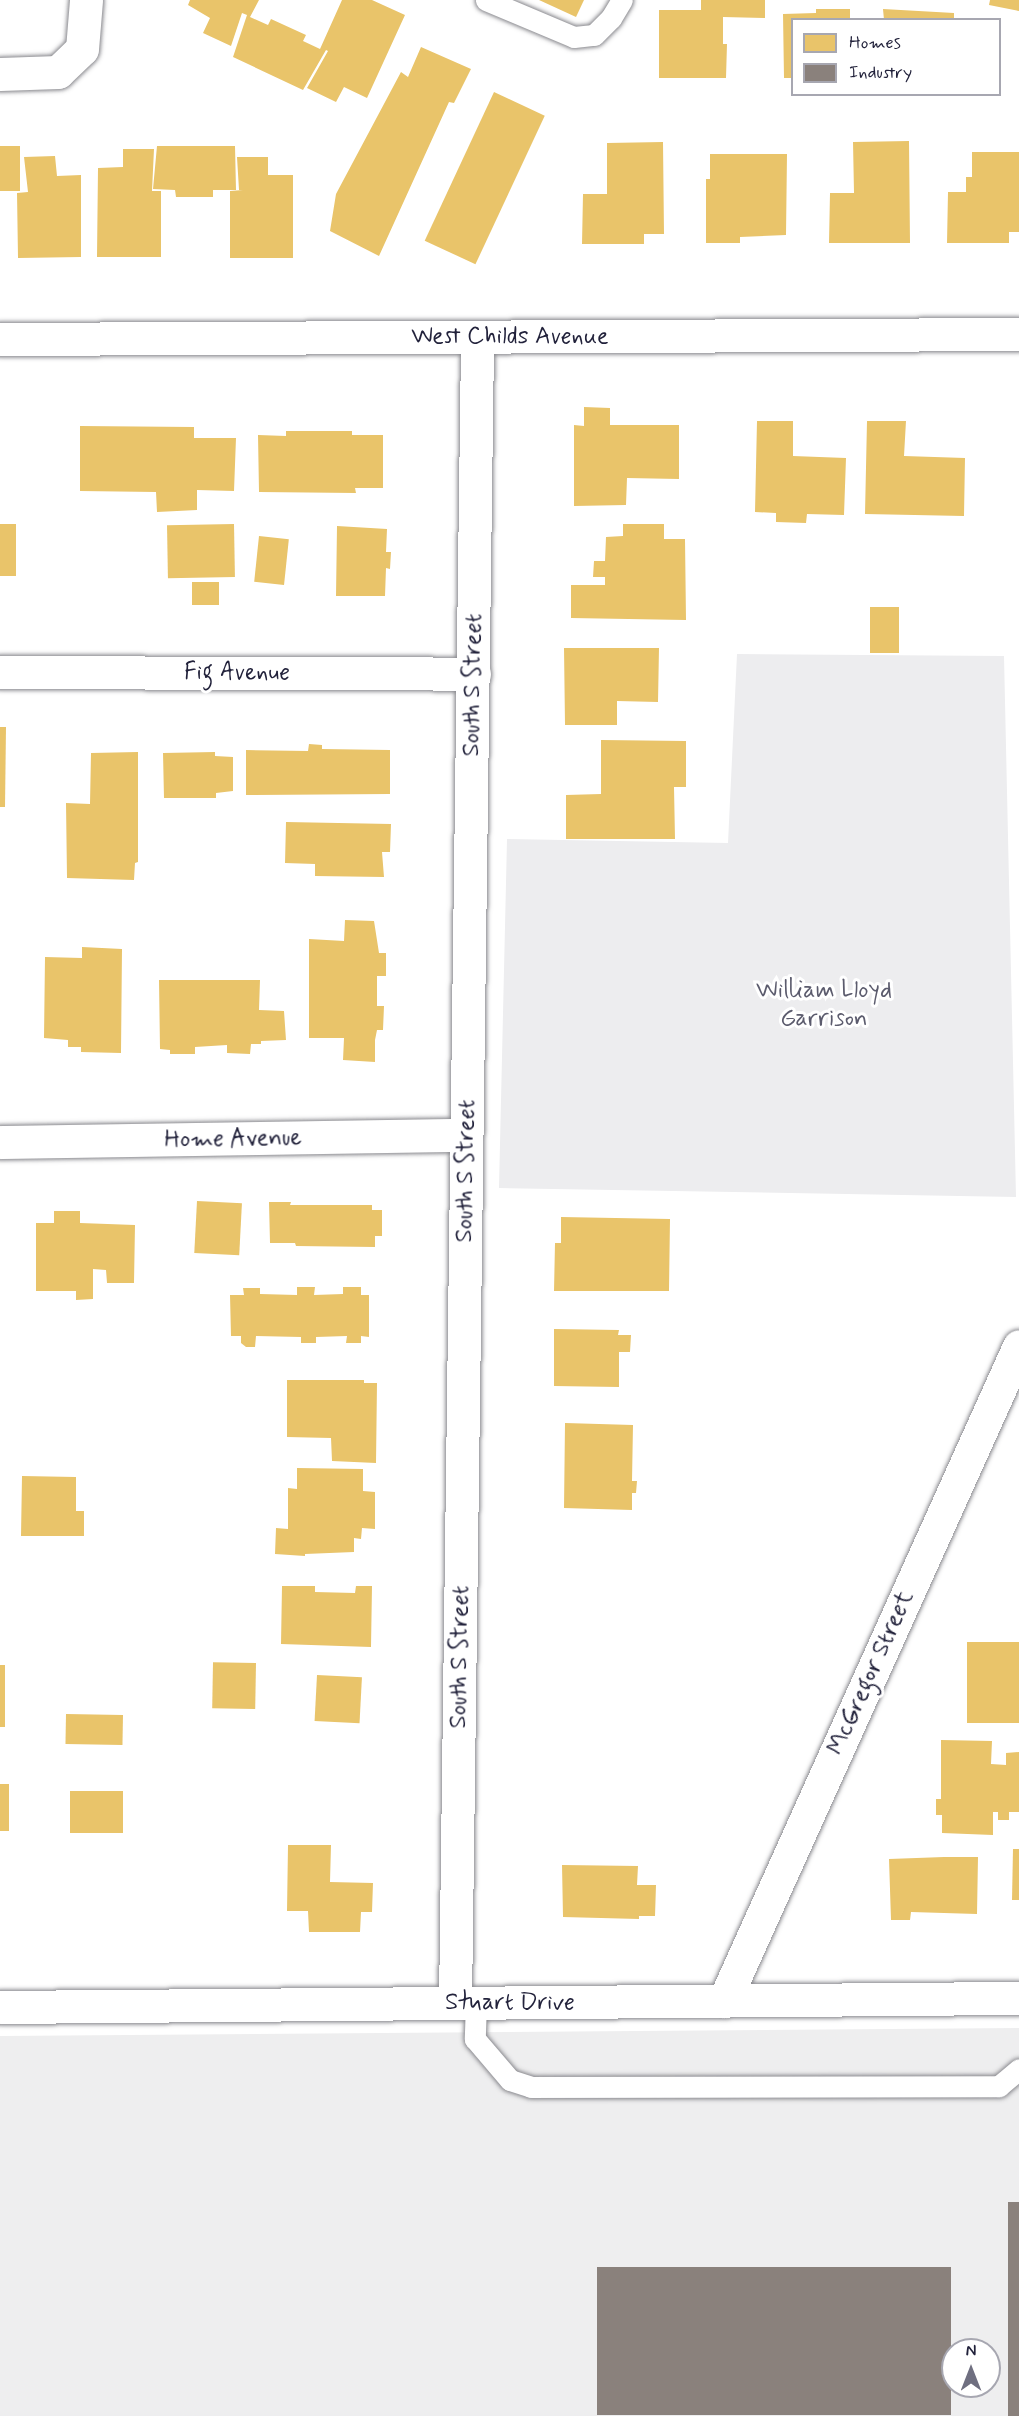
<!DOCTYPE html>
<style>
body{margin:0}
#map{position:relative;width:1019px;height:2416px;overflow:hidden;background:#fff;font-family:Mynerve,sans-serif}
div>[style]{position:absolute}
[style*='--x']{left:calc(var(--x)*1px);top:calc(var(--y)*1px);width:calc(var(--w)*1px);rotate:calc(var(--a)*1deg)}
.built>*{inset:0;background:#eeeeef}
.green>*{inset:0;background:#ededef}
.homes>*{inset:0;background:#e9c46a;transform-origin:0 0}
.industry>*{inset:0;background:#8a817c;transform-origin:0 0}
.roads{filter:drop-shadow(0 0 2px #8a8a8f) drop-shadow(0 0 2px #8a8a8f)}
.lane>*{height:21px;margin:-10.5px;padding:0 10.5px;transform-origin:10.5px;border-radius:10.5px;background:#fff}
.street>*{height:33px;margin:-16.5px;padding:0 16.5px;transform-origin:16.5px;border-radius:16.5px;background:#fff}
span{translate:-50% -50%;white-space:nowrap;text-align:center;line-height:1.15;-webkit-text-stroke:6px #fff;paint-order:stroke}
.street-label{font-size:24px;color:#22223b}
.park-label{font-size:24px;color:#5b5b6d}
.legend{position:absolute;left:791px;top:18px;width:210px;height:78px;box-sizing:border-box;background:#fff;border:2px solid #a7a7b1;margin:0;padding:8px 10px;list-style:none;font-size:18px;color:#22223b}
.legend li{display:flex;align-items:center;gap:12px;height:30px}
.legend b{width:30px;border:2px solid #a7a7b1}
.north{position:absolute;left:941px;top:2338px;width:60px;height:60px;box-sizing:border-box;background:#fff;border:2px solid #a7a7b1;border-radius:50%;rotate:0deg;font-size:16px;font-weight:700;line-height:24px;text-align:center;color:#22223b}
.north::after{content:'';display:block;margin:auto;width:21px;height:27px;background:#6f6f80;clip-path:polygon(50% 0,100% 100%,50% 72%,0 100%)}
</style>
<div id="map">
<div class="built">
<i style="clip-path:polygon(evenodd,1019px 2028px,1019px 2416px,0 2416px,0 2036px,1019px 2028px,953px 2350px,989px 2350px,989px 2386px,953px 2386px,953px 2350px)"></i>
</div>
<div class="green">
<i style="clip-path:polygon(737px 654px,1004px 656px,1016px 1197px,499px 1188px,507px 839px,728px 843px)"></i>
</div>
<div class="homes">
<i style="clip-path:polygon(190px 0,259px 0,250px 17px,268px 25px,271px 19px,306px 35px,303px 41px,320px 49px,342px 0,372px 0,405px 15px,367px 98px,344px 87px,336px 102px,307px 88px,328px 51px,326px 50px,303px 90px,233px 57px,247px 15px,242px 13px,231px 46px,203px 33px,210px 18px,188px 5px)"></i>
<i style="clip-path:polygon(539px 0,584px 0,576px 17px)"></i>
<i style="clip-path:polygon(701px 0,765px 0,765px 18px,723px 17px,723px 44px,727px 44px,726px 78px,659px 78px,659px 10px,701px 10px)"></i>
<i style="clip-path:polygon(990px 0,1019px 0,1019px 11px,989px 5px)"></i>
<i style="clip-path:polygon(816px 9px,850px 9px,850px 20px,792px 20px,792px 78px,784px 78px,783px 14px,816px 13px)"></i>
<i style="clip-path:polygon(883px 9px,954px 13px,954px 20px,884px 20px)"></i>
<i style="clip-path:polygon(421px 47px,471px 69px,454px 103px,449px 102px,379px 256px,330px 231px,336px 194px,401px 72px,408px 77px)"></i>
<i style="left:494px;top:92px;width:56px;height:164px;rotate:25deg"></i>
<i style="clip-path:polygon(909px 141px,910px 243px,829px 243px,830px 193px,854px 193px,853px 142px)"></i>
<i style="clip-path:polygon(663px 142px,664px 234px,644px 234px,644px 244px,582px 244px,583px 194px,607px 194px,607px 143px)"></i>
<i style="left:0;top:146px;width:20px;height:45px"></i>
<i style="clip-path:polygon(157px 146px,235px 146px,236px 190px,213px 190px,213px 197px,176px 197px,175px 190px,153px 189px)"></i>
<i style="clip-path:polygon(123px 149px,154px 149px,152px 191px,161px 191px,161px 257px,97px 257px,98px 168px,123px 167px)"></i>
<i style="clip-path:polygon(972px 152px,1019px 152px,1019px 232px,1009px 232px,1009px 243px,947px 243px,948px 192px,966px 192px,966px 177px,972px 177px)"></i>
<i style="clip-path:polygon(710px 154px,787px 154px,786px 235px,740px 237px,740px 243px,706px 243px,706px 179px,710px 179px)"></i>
<i style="clip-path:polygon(55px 156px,57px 176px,81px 175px,81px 257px,18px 258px,17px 193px,28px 192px,24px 157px)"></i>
<i style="clip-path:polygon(237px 157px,268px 157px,268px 175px,293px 175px,293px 258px,230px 258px,230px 191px,243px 190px,239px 190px)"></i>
<i style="clip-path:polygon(584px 407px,610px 408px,610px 425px,679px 425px,679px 479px,627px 478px,626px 505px,574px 506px,574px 425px,584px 426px)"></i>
<i style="clip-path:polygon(757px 421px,793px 421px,793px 456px,846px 458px,844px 515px,807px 514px,806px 523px,776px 522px,776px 513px,755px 512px)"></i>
<i style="clip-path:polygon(867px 421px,906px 421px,904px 456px,965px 458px,964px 516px,865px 514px)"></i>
<i style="clip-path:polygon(80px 426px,194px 427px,194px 438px,236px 438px,234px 491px,197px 490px,197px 510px,157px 512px,156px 492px,80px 491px)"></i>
<i style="clip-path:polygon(286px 431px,352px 431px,352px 435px,383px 435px,383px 488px,355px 488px,356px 493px,259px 492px,258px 435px,286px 436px)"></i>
<i style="left:0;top:524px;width:16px;height:52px"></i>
<i style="left:234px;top:524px;width:53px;height:67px;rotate:89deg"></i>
<i style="clip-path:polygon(623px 524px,664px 524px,664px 539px,685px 539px,686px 620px,571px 618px,571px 585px,605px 585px,605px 577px,593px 577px,594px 561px,605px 561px,606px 537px,623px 536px)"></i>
<i style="clip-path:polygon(337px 526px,387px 529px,386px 552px,391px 552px,390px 569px,386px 568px,385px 596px,336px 596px)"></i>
<i style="left:259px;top:536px;width:30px;height:46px;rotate:6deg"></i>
<i style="left:192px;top:582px;width:27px;height:23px"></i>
<i style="left:870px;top:607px;width:29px;height:46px"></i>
<i style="clip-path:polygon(564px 648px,659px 648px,658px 702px,617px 701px,617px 725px,565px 725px)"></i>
<i style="clip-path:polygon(0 727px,6px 727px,5px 807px,0 807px)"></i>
<i style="clip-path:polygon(601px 740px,686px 741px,686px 787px,674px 787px,675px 839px,566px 839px,566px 795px,601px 794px)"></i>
<i style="clip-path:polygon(309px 744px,322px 745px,322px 749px,390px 750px,390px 794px,246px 795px,246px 750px,308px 751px)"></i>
<i style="clip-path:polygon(138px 752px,138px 862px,135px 863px,134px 880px,67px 878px,66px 803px,90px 804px,91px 753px)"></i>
<i style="clip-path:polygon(215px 752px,215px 756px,233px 757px,233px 791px,216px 793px,216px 798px,164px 798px,163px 753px)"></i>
<i style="clip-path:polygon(286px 822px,391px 824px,390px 852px,382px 852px,384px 877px,315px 876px,315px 864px,285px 863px)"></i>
<i style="clip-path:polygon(345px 920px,374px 921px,379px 953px,386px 953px,386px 976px,377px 976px,377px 1006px,384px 1006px,383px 1030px,377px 1030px,375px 1040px,375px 1062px,343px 1060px,344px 1038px,309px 1038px,309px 939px,344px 941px)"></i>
<i style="clip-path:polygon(82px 947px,122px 949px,121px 1053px,81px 1052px,81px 1047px,68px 1047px,68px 1040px,44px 1038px,45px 957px,82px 958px)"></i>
<i style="clip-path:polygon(159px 980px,260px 980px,259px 1010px,284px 1011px,286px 1040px,261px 1041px,261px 1044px,251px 1044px,250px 1054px,227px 1053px,227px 1045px,195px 1047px,195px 1054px,170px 1054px,170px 1050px,160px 1049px)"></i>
<i style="left:197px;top:1201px;width:45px;height:52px;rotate:3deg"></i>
<i style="clip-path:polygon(269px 1202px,291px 1202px,290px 1205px,372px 1205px,372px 1210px,382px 1210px,382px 1236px,375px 1236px,375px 1247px,296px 1246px,295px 1243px,270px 1243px)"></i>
<i style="clip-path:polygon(54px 1211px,80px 1211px,80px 1223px,135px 1225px,134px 1283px,107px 1283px,106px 1270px,93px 1269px,93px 1299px,76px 1300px,76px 1291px,36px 1291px,36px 1223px,54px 1223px)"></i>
<i style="clip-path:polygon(561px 1217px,670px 1219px,669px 1291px,554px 1291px,555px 1243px,561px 1243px)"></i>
<i style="clip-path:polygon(297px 1287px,315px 1287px,314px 1295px,343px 1294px,343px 1287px,361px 1287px,361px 1295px,369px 1295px,369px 1337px,361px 1336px,361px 1343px,346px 1343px,347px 1336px,316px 1337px,316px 1343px,301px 1343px,301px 1337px,256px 1336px,255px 1347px,246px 1347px,241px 1343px,241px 1336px,231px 1336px,230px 1295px,244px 1295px,243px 1288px,260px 1288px,260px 1294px,297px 1295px)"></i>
<i style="clip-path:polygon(554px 1329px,619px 1330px,618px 1335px,631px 1335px,630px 1352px,619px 1352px,619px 1387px,554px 1386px)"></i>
<i style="clip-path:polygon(287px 1380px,364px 1380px,364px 1383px,377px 1383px,376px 1463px,332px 1461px,331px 1438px,287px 1437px)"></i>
<i style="clip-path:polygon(565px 1423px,633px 1425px,632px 1481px,637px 1481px,636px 1493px,632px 1493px,632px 1510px,564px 1508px)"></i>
<i style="clip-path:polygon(297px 1468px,363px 1469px,363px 1491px,375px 1492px,375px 1529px,362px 1528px,361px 1539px,354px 1538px,354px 1552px,305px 1554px,305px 1556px,275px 1554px,276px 1528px,288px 1529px,288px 1488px,297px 1489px)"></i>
<i style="clip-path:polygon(22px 1476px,76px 1477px,76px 1511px,84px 1511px,84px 1536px,21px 1536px)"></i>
<i style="clip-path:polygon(282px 1586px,315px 1586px,315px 1592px,355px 1593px,356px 1586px,372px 1586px,371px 1647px,281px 1644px)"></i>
<i style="left:967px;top:1642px;width:52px;height:81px"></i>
<i style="left:256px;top:1663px;width:46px;height:43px;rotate:91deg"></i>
<i style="left:0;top:1665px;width:5px;height:62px"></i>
<i style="left:317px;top:1675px;width:45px;height:46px;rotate:3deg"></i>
<i style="left:66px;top:1714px;width:57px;height:30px;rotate:1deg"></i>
<i style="clip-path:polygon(941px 1740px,992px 1741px,991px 1764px,1006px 1765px,1006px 1753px,1019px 1752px,1019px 1812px,1009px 1812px,1009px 1820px,998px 1820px,998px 1812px,993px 1812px,993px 1835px,942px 1833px,942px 1815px,936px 1815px,936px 1799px,941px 1799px)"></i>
<i style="left:0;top:1784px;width:9px;height:47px"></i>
<i style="left:70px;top:1791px;width:53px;height:42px"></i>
<i style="clip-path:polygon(288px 1845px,331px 1845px,330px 1882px,373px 1883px,372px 1912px,361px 1912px,360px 1932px,309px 1932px,308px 1911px,287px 1911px)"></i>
<i style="clip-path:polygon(1013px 1849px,1019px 1849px,1019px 1900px,1012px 1900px)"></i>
<i style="clip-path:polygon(944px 1857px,978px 1857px,977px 1914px,911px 1912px,910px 1920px,891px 1920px,889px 1859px)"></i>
<i style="clip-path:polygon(562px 1865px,638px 1866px,637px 1885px,656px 1885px,655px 1916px,639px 1916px,639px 1919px,563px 1917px)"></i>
</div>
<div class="industry">
<i style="left:1008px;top:2202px;width:11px;height:214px"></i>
<i style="left:597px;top:2267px;width:354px;height:148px"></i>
</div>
<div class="roads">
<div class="lane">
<i style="--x:486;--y:0;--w:95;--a:22.8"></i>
<i style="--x:574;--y:37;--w:20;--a:-6"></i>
<i style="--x:594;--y:35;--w:24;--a:-45"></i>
<i style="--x:611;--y:18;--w:21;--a:-59"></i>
<i style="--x:476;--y:2003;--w:36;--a:92"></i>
<i style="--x:475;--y:2039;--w:54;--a:49.5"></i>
<i style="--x:510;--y:2080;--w:22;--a:18"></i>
<i style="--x:531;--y:2087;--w:468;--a:-0.1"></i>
<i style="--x:999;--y:2086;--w:26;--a:-40"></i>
</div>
<div class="street">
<i style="--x:0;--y:74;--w:58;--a:-2"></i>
<i style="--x:58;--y:72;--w:33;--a:-44"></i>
<i style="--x:82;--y:49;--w:49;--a:-85.3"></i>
<i style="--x:0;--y:339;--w:1019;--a:-0.28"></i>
<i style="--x:0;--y:672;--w:474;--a:0.2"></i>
<i style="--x:0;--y:1142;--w:466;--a:-0.9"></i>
<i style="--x:724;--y:2001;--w:718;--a:-65.75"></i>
<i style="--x:455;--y:2003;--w:1665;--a:-89.24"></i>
<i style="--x:0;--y:2007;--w:1019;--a:-0.51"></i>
</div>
</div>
<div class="street-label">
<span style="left:510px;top:337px">West Childs Avenue</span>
<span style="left:237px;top:673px">Fig Avenue</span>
<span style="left:473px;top:685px;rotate:-89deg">South S Street</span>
<span style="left:233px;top:1139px;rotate:-1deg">Home Avenue</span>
<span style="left:466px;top:1171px;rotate:-89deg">South S Street</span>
<span style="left:460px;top:1657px;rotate:-89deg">South S Street</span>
<span style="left:871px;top:1673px;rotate:-66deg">McGregor Street</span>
<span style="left:510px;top:2003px">Stuart Drive</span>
</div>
<div class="park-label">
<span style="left:824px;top:1005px">William Lloyd<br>Garrison</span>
</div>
<ul class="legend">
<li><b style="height:16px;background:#e9c46a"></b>Homes</li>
<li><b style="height:16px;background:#8a817c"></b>Industry</li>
</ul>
<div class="north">N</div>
</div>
